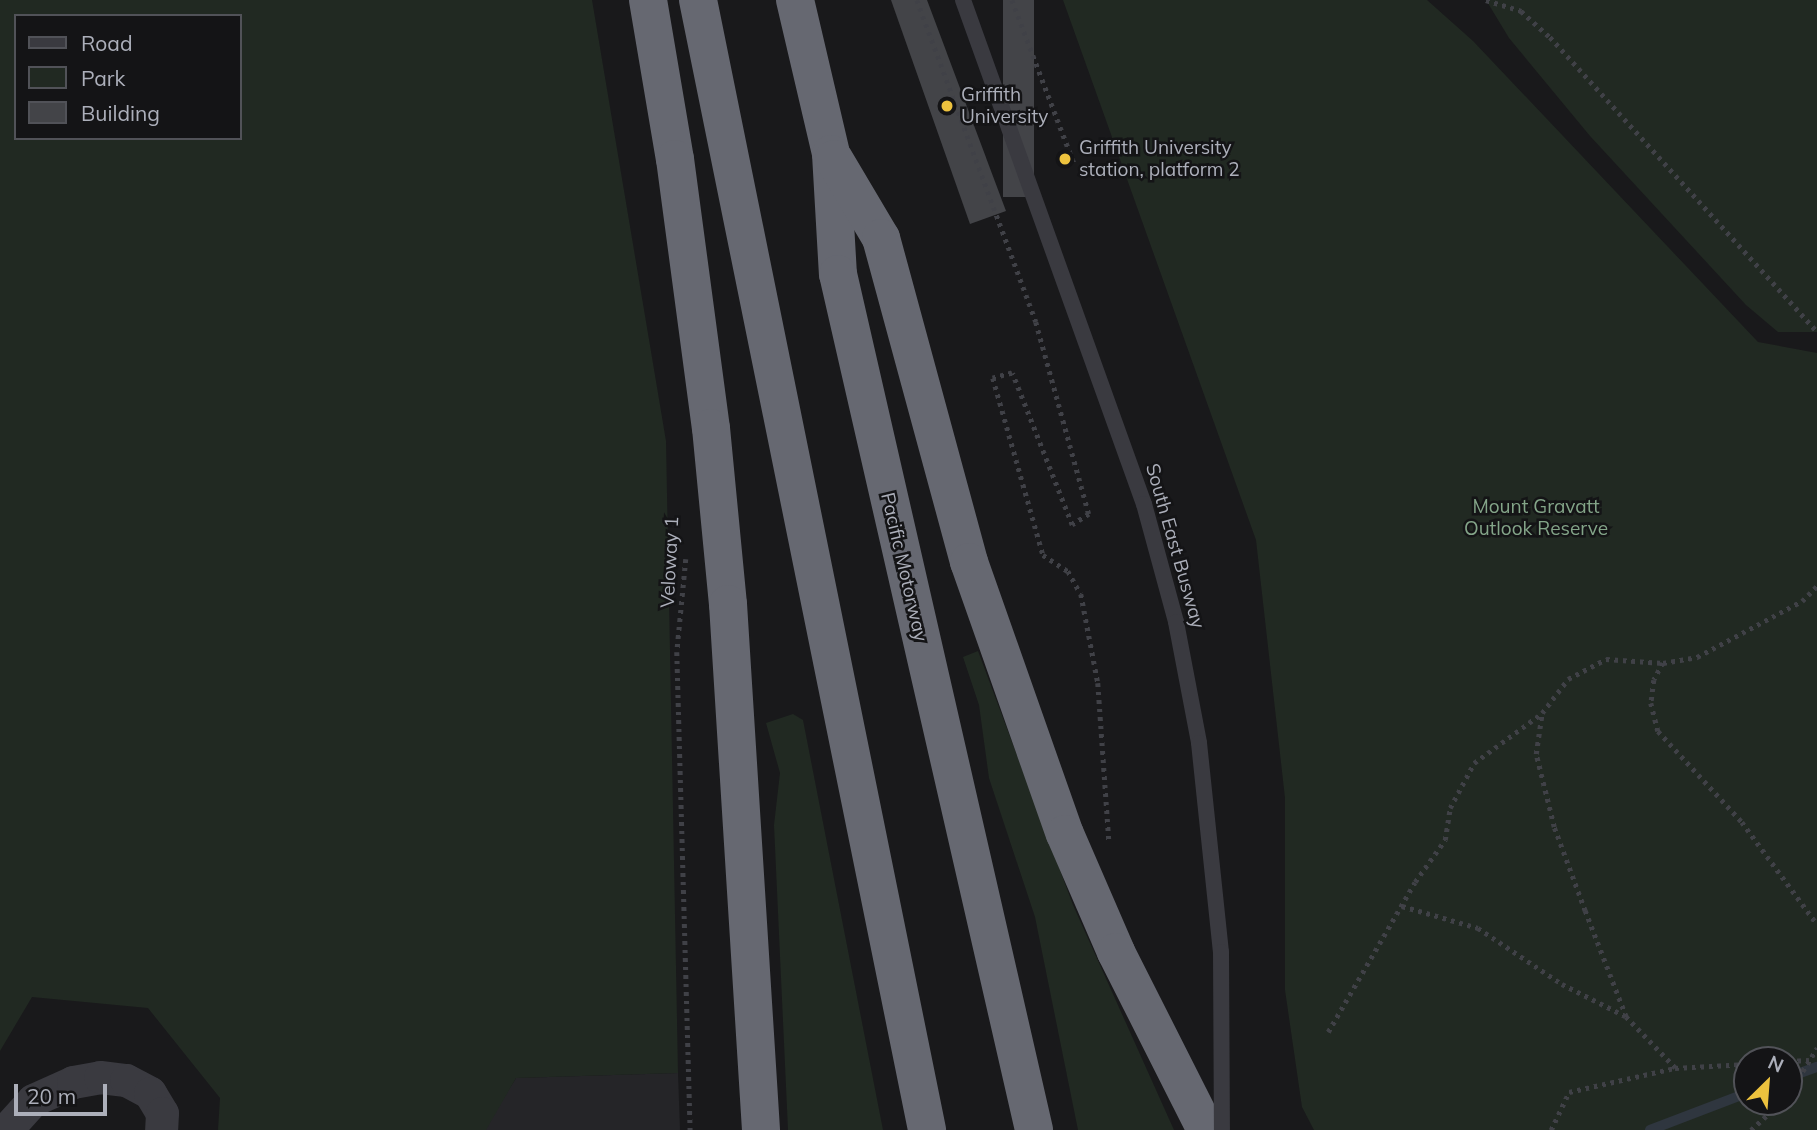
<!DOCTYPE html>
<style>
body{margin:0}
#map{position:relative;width:1817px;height:1130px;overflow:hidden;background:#19191b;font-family:Mulish,sans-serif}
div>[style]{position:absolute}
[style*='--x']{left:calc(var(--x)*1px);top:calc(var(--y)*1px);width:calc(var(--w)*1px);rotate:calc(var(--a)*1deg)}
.built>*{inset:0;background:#252528}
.green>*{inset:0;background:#212922}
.stream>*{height:10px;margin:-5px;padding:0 5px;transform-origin:5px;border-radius:5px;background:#2f363f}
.building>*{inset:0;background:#434448;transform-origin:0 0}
.path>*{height:4.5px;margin-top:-2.25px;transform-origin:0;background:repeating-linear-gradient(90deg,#404147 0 3.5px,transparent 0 8.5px)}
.lane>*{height:16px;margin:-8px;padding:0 8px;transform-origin:8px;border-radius:8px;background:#3a3a40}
.street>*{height:33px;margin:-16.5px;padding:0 16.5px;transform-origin:16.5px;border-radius:16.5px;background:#3a3a40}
.highway>*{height:38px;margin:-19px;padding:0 19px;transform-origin:19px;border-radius:19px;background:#666871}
.lane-bridge>*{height:16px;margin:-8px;padding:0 8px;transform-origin:8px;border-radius:8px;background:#3a3a40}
.dots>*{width:19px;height:19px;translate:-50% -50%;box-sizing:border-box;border:4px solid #141416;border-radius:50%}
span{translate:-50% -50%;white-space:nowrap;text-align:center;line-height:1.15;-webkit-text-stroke:5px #141416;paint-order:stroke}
.poi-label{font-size:19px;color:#acafba}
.left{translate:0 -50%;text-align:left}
.park-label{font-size:19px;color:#83a488}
.street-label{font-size:19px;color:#acafba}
.legend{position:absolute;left:14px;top:14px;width:228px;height:126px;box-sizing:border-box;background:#141416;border:2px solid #515258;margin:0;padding:9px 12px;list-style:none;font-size:21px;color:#acafba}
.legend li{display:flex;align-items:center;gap:14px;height:35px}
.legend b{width:35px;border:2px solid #515258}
.north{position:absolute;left:1733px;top:1046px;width:70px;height:70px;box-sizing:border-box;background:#141416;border:2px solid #515258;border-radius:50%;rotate:25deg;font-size:19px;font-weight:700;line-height:28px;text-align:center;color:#acafba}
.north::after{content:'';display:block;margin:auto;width:24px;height:32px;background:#edc23e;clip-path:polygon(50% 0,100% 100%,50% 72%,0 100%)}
.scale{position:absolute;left:14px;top:1084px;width:93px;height:32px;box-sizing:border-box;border:4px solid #acafba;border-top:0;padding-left:9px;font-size:21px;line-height:24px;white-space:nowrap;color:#acafba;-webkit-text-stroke:5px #141416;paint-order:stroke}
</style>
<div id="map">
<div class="built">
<i style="clip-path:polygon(678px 1073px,680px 1130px,484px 1130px,516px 1078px)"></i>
</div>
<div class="green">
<i style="clip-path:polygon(evenodd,0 0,592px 0,666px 441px,678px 1073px,516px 1078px,486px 1130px,218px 1130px,220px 1098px,148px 1008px,32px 997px,0 1051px,0 0,16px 16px,240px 16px,240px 138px,16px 138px,16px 16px)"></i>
<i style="clip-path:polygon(evenodd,1063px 0,1427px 0,1473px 41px,1758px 342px,1817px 353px,1817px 1130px,1314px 1130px,1302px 1107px,1285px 990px,1285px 798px,1256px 540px,1063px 0,1747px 1060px,1789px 1060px,1789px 1102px,1747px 1102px,1747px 1060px)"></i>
<i style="clip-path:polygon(1486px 0,1817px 0,1817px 332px,1778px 332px,1746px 305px,1590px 136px,1509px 38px)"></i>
<i style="clip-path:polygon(978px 651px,1073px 905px,1174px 1130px,1078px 1130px,1035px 917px,989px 778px,979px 705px,963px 657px)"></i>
<i style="clip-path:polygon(793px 714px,803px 720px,883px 1130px,788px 1130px,774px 825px,780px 773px,766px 723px)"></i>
</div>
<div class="stream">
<i style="--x:1789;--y:1077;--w:30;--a:-20"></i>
<i style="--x:1650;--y:1130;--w:104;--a:-20.9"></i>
</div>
<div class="building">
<i style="clip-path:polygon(891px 0,927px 0,1006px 211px,970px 224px)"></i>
<i style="left:1003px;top:0;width:31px;height:197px"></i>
</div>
<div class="path">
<i style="--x:917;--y:0;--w:343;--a:69.7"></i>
<i style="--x:1036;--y:322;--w:199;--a:74.6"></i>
<i style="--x:1089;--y:514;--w:20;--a:147"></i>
<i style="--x:1072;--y:525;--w:163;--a:-111.5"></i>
<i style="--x:1012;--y:373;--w:20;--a:165"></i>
<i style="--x:993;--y:378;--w:184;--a:74.2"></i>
<i style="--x:1043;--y:555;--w:30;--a:33"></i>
<i style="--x:1068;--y:571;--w:26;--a:61"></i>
<i style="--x:1081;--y:594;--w:91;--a:79.2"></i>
<i style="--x:1098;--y:683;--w:159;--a:86"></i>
<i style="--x:1012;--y:0;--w:178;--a:69.2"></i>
<i style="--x:1486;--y:0;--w:37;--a:17"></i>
<i style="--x:1521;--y:11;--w:39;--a:42"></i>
<i style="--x:1550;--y:37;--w:397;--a:47.8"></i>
<i style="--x:686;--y:559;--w:93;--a:95.5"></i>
<i style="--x:677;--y:652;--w:478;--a:88.4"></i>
<i style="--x:1663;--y:663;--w:19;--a:118"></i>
<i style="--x:1654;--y:680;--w:23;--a:97"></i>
<i style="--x:1651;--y:703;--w:29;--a:76"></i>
<i style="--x:1658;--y:731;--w:124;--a:47.3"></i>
<i style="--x:1742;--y:822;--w:127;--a:53.7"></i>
<i style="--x:1402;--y:906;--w:79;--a:16.1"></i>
<i style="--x:1478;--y:928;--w:101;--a:33.7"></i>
<i style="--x:1562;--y:984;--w:71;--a:26.9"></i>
<i style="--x:1328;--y:1032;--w:173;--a:-59.9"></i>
<i style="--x:1415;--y:882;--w:52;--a:-54.5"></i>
<i style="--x:1445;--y:840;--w:32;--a:-81"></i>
<i style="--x:1450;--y:808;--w:51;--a:-61.9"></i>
<i style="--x:1474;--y:763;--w:83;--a:-36.2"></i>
<i style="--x:1789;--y:1061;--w:20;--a:-3"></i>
<i style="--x:1675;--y:1068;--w:72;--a:-3.2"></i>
<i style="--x:1789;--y:1093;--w:53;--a:-58.1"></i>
<i style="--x:1551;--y:1130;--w:42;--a:-64.7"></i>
<i style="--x:1569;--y:1092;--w:109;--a:-12.8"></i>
<i style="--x:1675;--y:1068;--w:71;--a:-133.9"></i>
<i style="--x:1626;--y:1017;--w:114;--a:-111.1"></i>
<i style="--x:1585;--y:911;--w:90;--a:-110.3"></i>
<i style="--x:1554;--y:827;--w:75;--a:-103.9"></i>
<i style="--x:1536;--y:754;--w:41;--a:-81.7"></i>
<i style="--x:1542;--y:713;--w:43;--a:-52.6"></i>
<i style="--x:1568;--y:679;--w:43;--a:-27.8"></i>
<i style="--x:1606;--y:659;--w:57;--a:4"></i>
<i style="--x:1663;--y:663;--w:35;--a:-10"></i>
<i style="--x:1697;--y:657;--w:119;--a:-28.1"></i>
<i style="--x:1802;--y:601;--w:21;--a:-45"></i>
<i style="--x:1751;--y:1130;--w:41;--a:-43"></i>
</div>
<div class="lane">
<i style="--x:963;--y:0;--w:536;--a:70.25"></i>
<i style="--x:1144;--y:504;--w:122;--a:74.8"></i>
<i style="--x:1176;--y:622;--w:123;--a:79.2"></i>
<i style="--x:1199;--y:743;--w:210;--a:84"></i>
</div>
<div class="street">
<i style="--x:6;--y:1130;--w:40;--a:-48"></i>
<i style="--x:33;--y:1100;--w:44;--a:-24.2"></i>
<i style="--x:73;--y:1082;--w:27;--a:-10"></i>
<i style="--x:100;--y:1077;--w:26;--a:7"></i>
<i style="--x:126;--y:1080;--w:27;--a:28"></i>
<i style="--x:150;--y:1093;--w:23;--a:59"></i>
<i style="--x:162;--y:1113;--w:17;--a:93"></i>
</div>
<div class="highway">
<i style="--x:648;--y:0;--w:161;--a:80.4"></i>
<i style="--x:675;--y:159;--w:271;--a:82.4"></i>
<i style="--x:711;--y:428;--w:177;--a:84.5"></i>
<i style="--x:728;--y:604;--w:527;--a:86.41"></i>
<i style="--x:698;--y:0;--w:1153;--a:78.54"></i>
<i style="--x:795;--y:0;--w:158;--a:76.8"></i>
<i style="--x:831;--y:154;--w:120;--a:86.7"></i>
<i style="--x:838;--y:274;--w:878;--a:77.1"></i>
<i style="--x:834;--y:159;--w:92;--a:59.3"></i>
<i style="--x:881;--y:238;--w:336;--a:74.8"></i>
<i style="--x:969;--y:562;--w:288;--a:70.6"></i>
<i style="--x:1065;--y:834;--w:129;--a:66.6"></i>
<i style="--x:1116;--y:952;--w:199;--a:63.2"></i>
</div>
<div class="lane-bridge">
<i style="--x:1221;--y:952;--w:178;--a:89.7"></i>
</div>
<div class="dots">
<i style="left:947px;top:106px;background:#edc23e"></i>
<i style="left:1065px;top:159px;background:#edc23e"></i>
</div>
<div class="poi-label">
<span class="left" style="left:961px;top:106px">Griffith<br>University</span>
<span class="left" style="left:1079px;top:159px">Griffith University<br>station, platform 2</span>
</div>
<div class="park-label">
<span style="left:1536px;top:518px">Mount Gravatt<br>Outlook Reserve</span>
</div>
<div class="street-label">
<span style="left:1175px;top:546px;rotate:74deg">South East Busway</span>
<span style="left:670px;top:562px;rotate:-87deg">Veloway 1</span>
<span style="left:904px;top:567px;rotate:77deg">Pacific Motorway</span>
</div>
<ul class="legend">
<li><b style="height:9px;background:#3a3a40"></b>Road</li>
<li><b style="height:19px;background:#212922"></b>Park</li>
<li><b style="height:19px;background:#434448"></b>Building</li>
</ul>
<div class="north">N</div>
<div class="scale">20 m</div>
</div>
